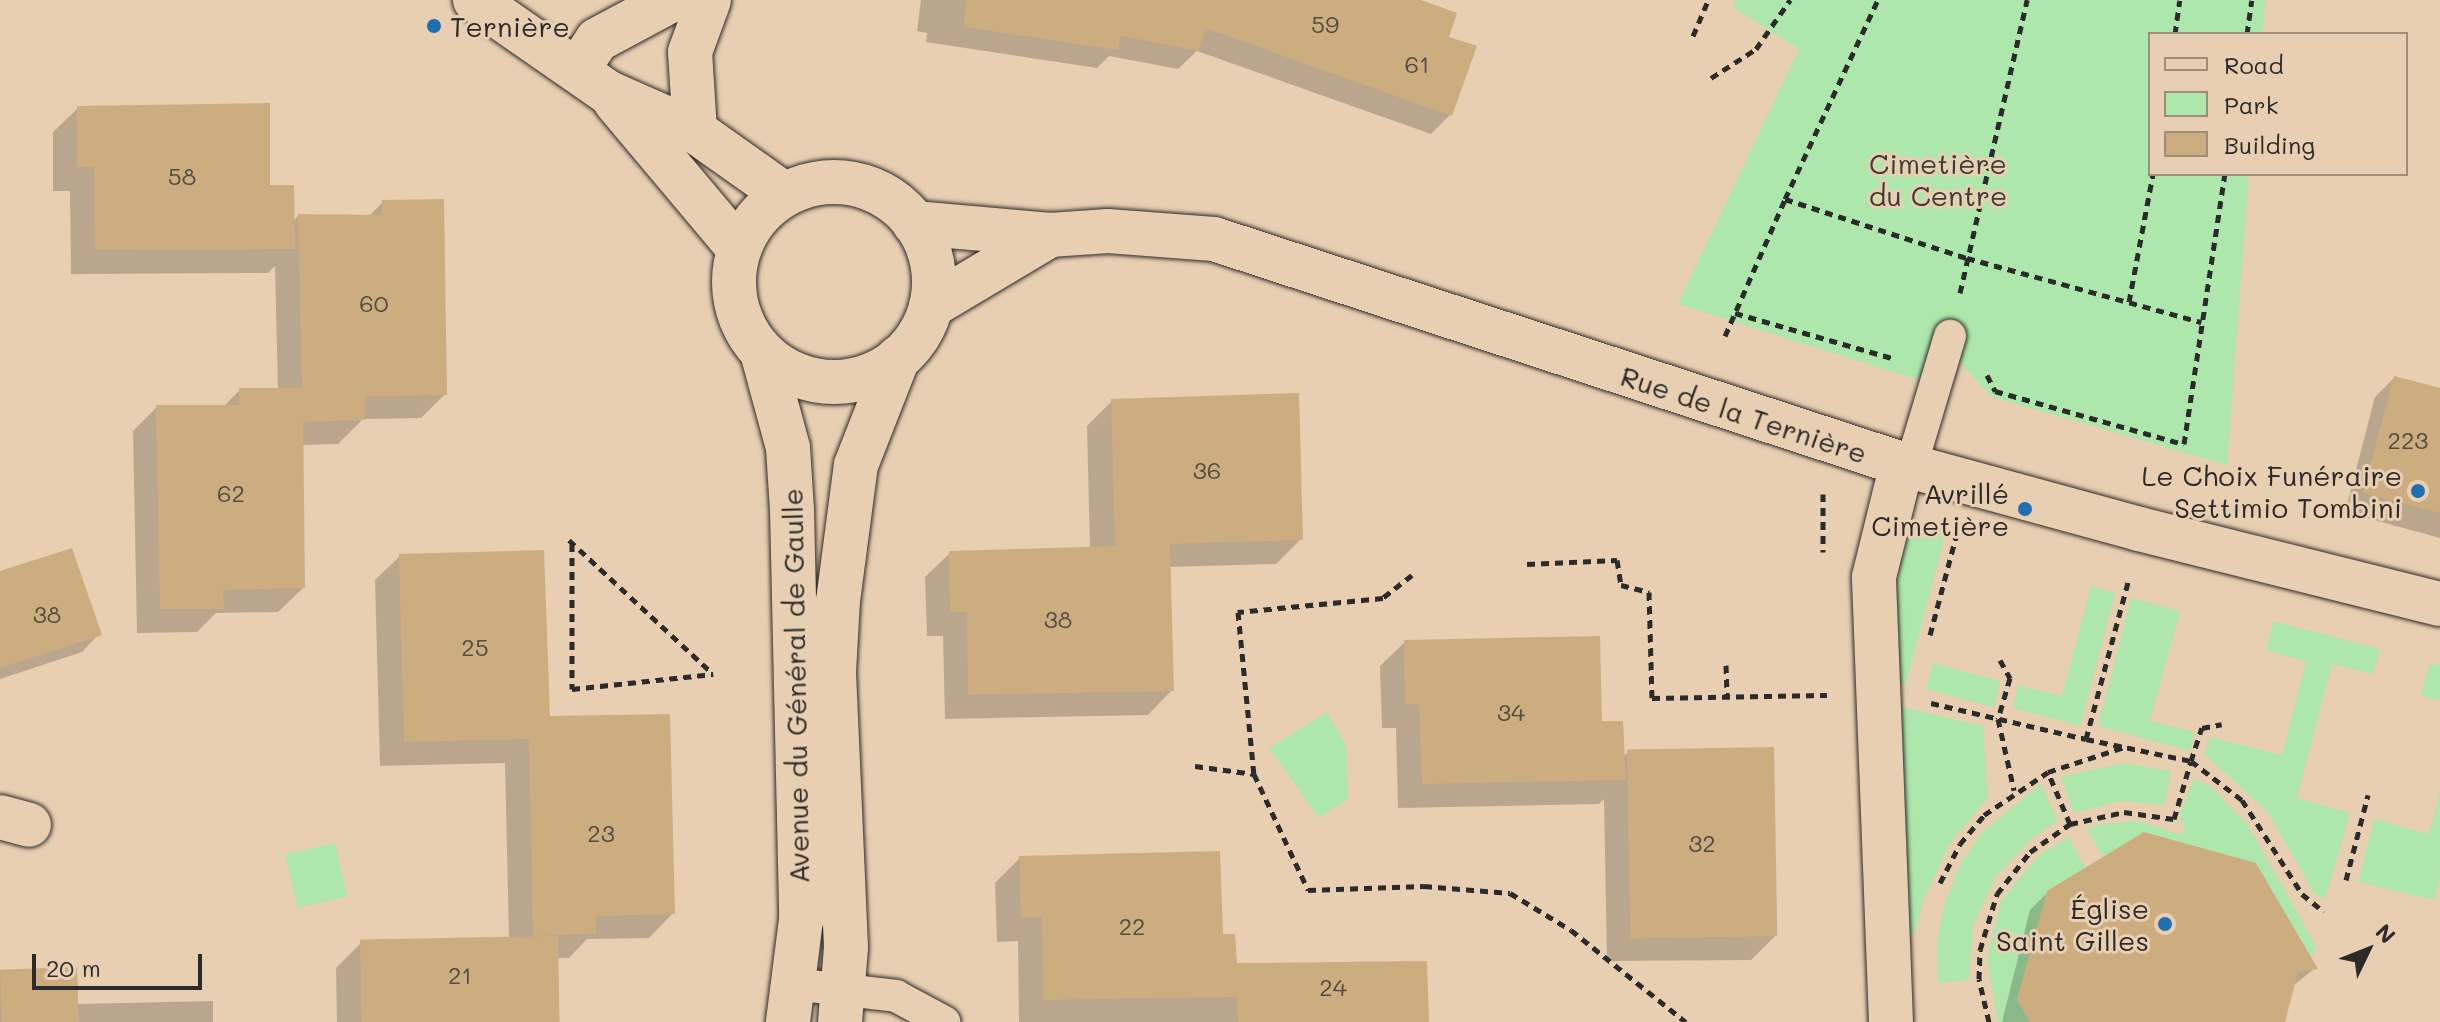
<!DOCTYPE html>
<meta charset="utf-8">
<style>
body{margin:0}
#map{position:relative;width:2440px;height:1022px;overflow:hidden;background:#e9cfb1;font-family:Mali,sans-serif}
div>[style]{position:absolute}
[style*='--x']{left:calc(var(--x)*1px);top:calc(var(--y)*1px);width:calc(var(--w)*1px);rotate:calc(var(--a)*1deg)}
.green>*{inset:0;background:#aee7ab;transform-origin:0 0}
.shadow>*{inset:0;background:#0003}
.building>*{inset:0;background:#ccad80;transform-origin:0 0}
.path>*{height:5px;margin-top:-2.5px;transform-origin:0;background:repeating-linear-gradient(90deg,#2b2b2b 0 8px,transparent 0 14px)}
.roads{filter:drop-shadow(0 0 2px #2b2b2b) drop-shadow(0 0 2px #2b2b2b)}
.lane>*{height:32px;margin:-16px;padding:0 16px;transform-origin:16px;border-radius:16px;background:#e9cfb1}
.street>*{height:44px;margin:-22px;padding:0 22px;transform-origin:22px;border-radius:22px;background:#e9cfb1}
.secondary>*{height:44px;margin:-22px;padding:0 22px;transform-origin:22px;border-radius:22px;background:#e9cfb1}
.secondary>.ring{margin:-22px;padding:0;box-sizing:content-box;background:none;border:44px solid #e9cfb1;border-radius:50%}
.dots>*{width:22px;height:22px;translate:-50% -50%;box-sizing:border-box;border:4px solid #e9cfb1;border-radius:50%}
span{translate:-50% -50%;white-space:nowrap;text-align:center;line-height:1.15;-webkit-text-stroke:6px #e9cfb1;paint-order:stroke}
.number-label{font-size:24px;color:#534c40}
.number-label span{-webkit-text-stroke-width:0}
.poi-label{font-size:28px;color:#2b2b2b}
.left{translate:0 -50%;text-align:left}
.right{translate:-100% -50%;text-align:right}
.park-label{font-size:28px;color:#383e38}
.street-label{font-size:28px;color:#2b2b2b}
.legend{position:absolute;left:2148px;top:32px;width:260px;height:144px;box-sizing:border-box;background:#e9cfb1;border:2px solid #9d8d7b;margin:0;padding:10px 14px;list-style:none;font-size:24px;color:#2b2b2b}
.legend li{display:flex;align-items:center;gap:16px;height:40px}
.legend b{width:40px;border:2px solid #9d8d7b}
.north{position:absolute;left:2328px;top:910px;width:80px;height:80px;-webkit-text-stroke:6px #e9cfb1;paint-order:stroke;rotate:47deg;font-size:22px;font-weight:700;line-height:32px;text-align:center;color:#2b2b2b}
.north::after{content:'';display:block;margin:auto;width:28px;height:36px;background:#2b2b2b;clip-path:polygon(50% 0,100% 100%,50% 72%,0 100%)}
.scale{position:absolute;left:32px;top:954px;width:170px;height:36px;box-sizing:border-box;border:4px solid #2b2b2b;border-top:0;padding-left:10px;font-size:24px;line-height:28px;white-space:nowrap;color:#2b2b2b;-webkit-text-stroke:6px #e9cfb1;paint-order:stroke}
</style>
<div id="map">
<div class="green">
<i style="clip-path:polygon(1736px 0,2266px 0,2262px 34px,2150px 34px,2150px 174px,2249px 174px,2227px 465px,1992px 397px,1955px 357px,1915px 379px,1678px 304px,1799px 49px,1733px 7px)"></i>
<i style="clip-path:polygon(1933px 529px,1946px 531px,1906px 684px,1897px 684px,1894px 595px,1906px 541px)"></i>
<i style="clip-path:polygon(2091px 586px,2115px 593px,2080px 726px,2013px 708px,2018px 685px,2062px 696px)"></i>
<i style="clip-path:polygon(2131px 598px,2180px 611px,2150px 721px,2195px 732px,2190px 751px,2098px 726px)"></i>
<i style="clip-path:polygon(2273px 621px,2380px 649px,2373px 674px,2332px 664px,2297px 798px,2350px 813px,2325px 899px,2315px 895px,2268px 812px,2204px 754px,2210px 737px,2282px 755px,2306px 662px,2266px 650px)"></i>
<i style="left:1933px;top:663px;width:70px;height:27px;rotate:15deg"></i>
<i style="clip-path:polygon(2430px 663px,2440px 666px,2440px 701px,2421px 695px)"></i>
<i style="clip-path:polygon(1898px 706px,1983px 726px,1988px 798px,1950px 843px,1923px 901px,1915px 933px,1906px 935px)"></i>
<i style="clip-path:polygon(1327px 712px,1346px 746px,1348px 799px,1319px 818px,1269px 748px)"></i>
<i style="clip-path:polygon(2122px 763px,2171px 771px,2164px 805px,2120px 801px,2074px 813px,2061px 777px)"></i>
<i style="clip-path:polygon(2194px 779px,2209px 785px,2248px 825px,2316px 946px,2312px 958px,2256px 863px,2103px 857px,2087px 829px,2102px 824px,2138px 821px,2181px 835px,2185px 829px,2179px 815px)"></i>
<i style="clip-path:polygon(2041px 784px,2058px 821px,2034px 836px,1996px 876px,1973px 926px,1969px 980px,1938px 983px,1937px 943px,1945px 902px,1960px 865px,1981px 833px)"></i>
<i style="clip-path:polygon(2440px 792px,2440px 878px,2434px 900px,2358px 882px,2374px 819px,2429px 834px)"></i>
<i style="clip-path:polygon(2069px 837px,2085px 868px,2047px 891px,2017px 1000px,2030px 1022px,1998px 1022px,1987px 959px,2001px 901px,2040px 854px)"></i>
<i style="left:335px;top:843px;width:55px;height:51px;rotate:77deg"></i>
</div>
<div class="shadow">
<i style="clip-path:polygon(921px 0,1414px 0,1446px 38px,1450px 115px,1431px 134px,1197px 51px,1178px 69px,1109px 56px,1097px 68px,926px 42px,927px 33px,917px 31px)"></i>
<i style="clip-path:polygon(78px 108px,268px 187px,293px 222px,298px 216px,368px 217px,383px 202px,445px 394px,421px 418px,363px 419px,338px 444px,301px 445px,303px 588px,278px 612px,216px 613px,197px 632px,137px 633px,133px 431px,157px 407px,223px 407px,240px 390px,278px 390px,275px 266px,268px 273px,71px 274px,70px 191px,53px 191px,53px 132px)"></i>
<i style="clip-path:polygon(2394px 378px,2440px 390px,2440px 538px,2345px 512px,2375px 397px)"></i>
<i style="clip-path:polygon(1112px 401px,1301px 539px,1276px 564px,1169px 567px,1172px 690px,1148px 715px,945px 719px,943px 636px,927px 636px,925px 577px,950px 553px,1090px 549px,1087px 426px)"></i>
<i style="clip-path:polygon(400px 556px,548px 718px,673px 913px,649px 938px,587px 939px,569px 958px,556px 958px,558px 1022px,337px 1022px,336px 968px,361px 943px,509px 939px,505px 763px,380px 766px,375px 580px)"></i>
<i style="clip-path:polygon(0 597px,99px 634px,82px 652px,0 679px)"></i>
<i style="clip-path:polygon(1405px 642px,1600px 723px,1623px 757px,1628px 752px,1776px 935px,1751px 960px,1607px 961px,1604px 799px,1599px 804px,1398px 808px,1396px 728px,1382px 728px,1380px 666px)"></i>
<i style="clip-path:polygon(1020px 858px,1221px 936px,1235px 965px,1427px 1022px,1019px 1022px,1018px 941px,997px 942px,995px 883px)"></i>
<i style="clip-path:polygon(2048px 892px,2315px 968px,2293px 986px,2283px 1022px,2002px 1022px,2030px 910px)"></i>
<i style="clip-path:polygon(0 971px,77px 1004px,213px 1001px,213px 1022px,0 1022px)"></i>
</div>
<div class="building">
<i style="clip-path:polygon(966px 0,1421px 0,1457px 13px,1449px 37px,1477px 46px,1452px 116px,1205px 28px,1199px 51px,1121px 36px,1118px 50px,964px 27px)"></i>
<i style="clip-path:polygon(270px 103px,270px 185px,294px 185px,295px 249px,95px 250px,94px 167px,77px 167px,77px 106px)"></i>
<i style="clip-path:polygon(444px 199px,447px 395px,365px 396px,365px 420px,303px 422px,303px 408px,305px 588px,223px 590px,224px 609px,160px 609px,156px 405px,239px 405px,239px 388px,302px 388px,298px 214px,382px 215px,382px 200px)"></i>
<i style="clip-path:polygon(2394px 376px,2440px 388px,2440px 513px,2363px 493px)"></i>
<i style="clip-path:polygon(1299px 393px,1303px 540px,1170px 544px,1174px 691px,968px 695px,967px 612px,950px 612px,949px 551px,1115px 546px,1111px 399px)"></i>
<i style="clip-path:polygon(72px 548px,102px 635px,0 668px,0 571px)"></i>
<i style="clip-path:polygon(544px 550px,550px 716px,670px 714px,675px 914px,596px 916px,596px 934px,533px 936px,529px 739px,404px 742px,399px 554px)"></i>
<i style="clip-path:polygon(1600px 636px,1602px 721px,1623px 721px,1626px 780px,1422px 784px,1419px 704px,1405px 704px,1404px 640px)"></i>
<i style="left:1774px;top:747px;width:189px;height:147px;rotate:89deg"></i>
<i style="clip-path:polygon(2144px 832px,2256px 863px,2318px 969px,2298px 972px,2285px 1022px,2030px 1022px,2017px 1000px,2047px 891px)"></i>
<i style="clip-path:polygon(1220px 851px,1223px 934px,1235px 934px,1237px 963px,1427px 961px,1429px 1022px,1238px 1022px,1237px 997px,1043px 1000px,1042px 917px,1021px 918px,1019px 856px)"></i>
<i style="left:558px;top:936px;width:86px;height:198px;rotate:89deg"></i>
<i style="left:77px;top:967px;width:55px;height:77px;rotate:88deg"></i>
</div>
<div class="path">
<i style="--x:2175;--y:34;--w:34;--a:-82"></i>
<i style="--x:2247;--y:34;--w:34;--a:-82"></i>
<i style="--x:1693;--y:36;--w:39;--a:-67"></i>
<i style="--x:1711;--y:78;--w:54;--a:-32.8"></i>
<i style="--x:1756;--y:49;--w:60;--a:-55.2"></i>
<i style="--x:1785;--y:199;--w:220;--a:-65"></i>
<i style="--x:1960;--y:293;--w:301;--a:-77.1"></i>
<i style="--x:2129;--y:302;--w:130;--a:-79.4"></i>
<i style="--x:1735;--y:313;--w:166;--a:16"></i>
<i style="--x:1725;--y:336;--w:150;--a:-66.3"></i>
<i style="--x:1785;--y:199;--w:191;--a:18"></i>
<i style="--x:1967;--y:258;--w:243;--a:15.3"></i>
<i style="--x:1987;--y:375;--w:18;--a:63"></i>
<i style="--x:1995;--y:391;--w:196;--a:15.7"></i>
<i style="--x:2184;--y:444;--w:273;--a:-81.4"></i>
<i style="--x:1823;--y:494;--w:58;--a:90"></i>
<i style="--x:569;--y:540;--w:195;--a:42.9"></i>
<i style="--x:572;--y:544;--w:145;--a:90"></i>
<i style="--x:572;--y:689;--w:142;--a:-6.1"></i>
<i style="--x:1527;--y:564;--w:90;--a:-2.5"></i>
<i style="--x:1617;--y:560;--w:25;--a:81"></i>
<i style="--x:1621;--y:585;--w:29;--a:14"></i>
<i style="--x:1649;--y:592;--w:106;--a:88.4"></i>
<i style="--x:1652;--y:698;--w:175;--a:-1"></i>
<i style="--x:1412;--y:575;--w:37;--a:142"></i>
<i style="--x:1383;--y:598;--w:146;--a:174.5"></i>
<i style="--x:1238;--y:612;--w:163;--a:84.4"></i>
<i style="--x:1254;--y:774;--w:128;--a:65"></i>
<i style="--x:1308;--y:890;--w:116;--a:-2"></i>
<i style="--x:1424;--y:886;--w:86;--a:4.7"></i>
<i style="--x:1510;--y:893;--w:71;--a:31.2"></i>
<i style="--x:1571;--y:930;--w:147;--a:38.7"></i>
<i style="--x:1930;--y:635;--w:106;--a:-75.2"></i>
<i style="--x:2000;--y:660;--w:21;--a:61"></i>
<i style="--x:2010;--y:678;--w:43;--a:106.3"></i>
<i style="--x:1998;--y:719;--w:73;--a:77.3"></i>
<i style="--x:1726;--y:665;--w:32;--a:88"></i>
<i style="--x:1931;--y:703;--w:159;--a:13.1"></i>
<i style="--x:2086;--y:739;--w:167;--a:-75"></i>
<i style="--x:2086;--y:739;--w:107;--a:11.8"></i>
<i style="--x:2191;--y:761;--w:35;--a:-72"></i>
<i style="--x:2202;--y:728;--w:20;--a:-11"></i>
<i style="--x:1195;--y:766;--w:60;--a:7.7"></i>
<i style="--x:2070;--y:824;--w:55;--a:-12.5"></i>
<i style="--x:2124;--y:812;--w:50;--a:8"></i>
<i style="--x:2174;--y:819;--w:60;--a:-73.7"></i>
<i style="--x:2191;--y:761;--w:64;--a:37.4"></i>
<i style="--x:2242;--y:800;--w:112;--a:57.4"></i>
<i style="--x:2302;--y:894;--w:28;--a:39"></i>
<i style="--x:2346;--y:880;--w:88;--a:-75.5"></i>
<i style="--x:1940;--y:883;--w:44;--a:-62.9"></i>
<i style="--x:1960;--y:844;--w:38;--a:-50"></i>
<i style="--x:1984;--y:815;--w:77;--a:-33.9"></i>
<i style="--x:1989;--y:1022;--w:44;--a:-103.1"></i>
<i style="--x:1979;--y:979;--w:29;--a:-88"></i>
<i style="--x:1980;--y:950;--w:59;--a:-73.1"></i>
<i style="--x:1997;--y:894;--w:53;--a:-51.8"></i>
<i style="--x:2030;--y:852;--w:49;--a:-35"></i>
<i style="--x:2070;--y:824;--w:56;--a:-112.9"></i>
<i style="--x:2048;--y:772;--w:80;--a:-18.2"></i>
</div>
<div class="roads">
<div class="lane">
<i style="--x:1911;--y:466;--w:136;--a:-73.3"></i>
<i style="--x:793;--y:984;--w:104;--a:6.6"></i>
<i style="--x:896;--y:996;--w:55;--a:28.4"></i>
</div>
<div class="street">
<i style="--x:475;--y:0;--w:163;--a:34.8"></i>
<i style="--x:609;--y:93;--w:94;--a:23.8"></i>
<i style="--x:695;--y:131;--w:109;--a:35.3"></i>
<i style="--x:577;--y:70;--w:36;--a:-56"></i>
<i style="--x:597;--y:40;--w:85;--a:-28.1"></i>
<i style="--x:615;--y:101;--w:193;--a:50"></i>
<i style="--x:695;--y:131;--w:79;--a:-93.6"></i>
<i style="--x:690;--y:52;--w:55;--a:-69.9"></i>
<i style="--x:0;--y:817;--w:30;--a:15"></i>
<i style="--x:1891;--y:1022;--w:445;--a:-92.2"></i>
<i style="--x:1874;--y:577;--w:116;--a:-76.1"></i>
</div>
<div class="secondary">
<i class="ring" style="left:734px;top:182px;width:156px;height:156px"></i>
<i style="--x:914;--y:223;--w:137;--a:5"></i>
<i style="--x:1050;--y:235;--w:58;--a:-3.9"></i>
<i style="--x:1108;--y:231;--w:106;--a:4.3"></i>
<i style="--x:1214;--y:239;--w:724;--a:18.11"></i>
<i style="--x:1902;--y:464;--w:246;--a:15.3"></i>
<i style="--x:2139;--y:529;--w:310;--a:14"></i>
<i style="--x:931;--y:306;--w:139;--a:-30.8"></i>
<i style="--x:762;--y:352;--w:99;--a:74.8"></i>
<i style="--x:788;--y:448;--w:62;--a:86.3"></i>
<i style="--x:792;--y:510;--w:410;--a:88.7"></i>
<i style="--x:801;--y:920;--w:103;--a:97.3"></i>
<i style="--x:840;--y:1022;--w:75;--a:-85.4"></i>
<i style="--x:846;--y:947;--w:275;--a:-92.5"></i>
<i style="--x:834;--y:672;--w:71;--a:-86.8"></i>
<i style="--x:838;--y:601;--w:137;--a:-82.5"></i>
<i style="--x:856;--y:465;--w:115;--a:-68.6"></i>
</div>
</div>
<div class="dots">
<i style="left:434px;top:26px;background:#1f6fb2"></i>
<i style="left:2418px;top:491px;background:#1f6fb2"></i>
<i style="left:2025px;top:509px;background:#1f6fb2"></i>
<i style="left:2165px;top:924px;background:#1f6fb2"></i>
</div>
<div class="number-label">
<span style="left:1325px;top:24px">59</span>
<span style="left:1417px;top:64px">61</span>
<span style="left:182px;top:176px">58</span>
<span style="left:374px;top:303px">60</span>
<span style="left:2408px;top:440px">223</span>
<span style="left:1207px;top:470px">36</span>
<span style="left:231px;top:493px">62</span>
<span style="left:47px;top:614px">38</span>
<span style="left:1058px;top:619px">38</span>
<span style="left:475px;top:647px">25</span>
<span style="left:1511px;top:712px">34</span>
<span style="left:601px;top:833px">23</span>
<span style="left:1702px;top:843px">32</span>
<span style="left:1132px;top:926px">22</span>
<span style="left:460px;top:975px">21</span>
<span style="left:1333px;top:987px">24</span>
</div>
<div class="poi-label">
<span class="left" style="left:450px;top:26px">Ternière</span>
<span class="right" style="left:2402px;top:491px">Le Choix Funéraire<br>Settimio Tombini</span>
<span class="right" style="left:2009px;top:509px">Avrillé<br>Cimetière</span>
<span class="right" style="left:2149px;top:924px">Église<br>Saint Gilles</span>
</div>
<div class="park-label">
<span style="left:1938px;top:179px">Cimetière<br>du Centre</span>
</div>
<div class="street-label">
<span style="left:1744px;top:414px;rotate:18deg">Rue de la Ternière</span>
<span style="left:795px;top:686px;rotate:-91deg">Avenue du Général de Gaulle</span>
</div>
<ul class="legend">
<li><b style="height:10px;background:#e9cfb1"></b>Road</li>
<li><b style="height:22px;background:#aee7ab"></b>Park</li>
<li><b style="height:22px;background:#ccad80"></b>Building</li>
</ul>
<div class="north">N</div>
<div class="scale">20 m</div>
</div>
